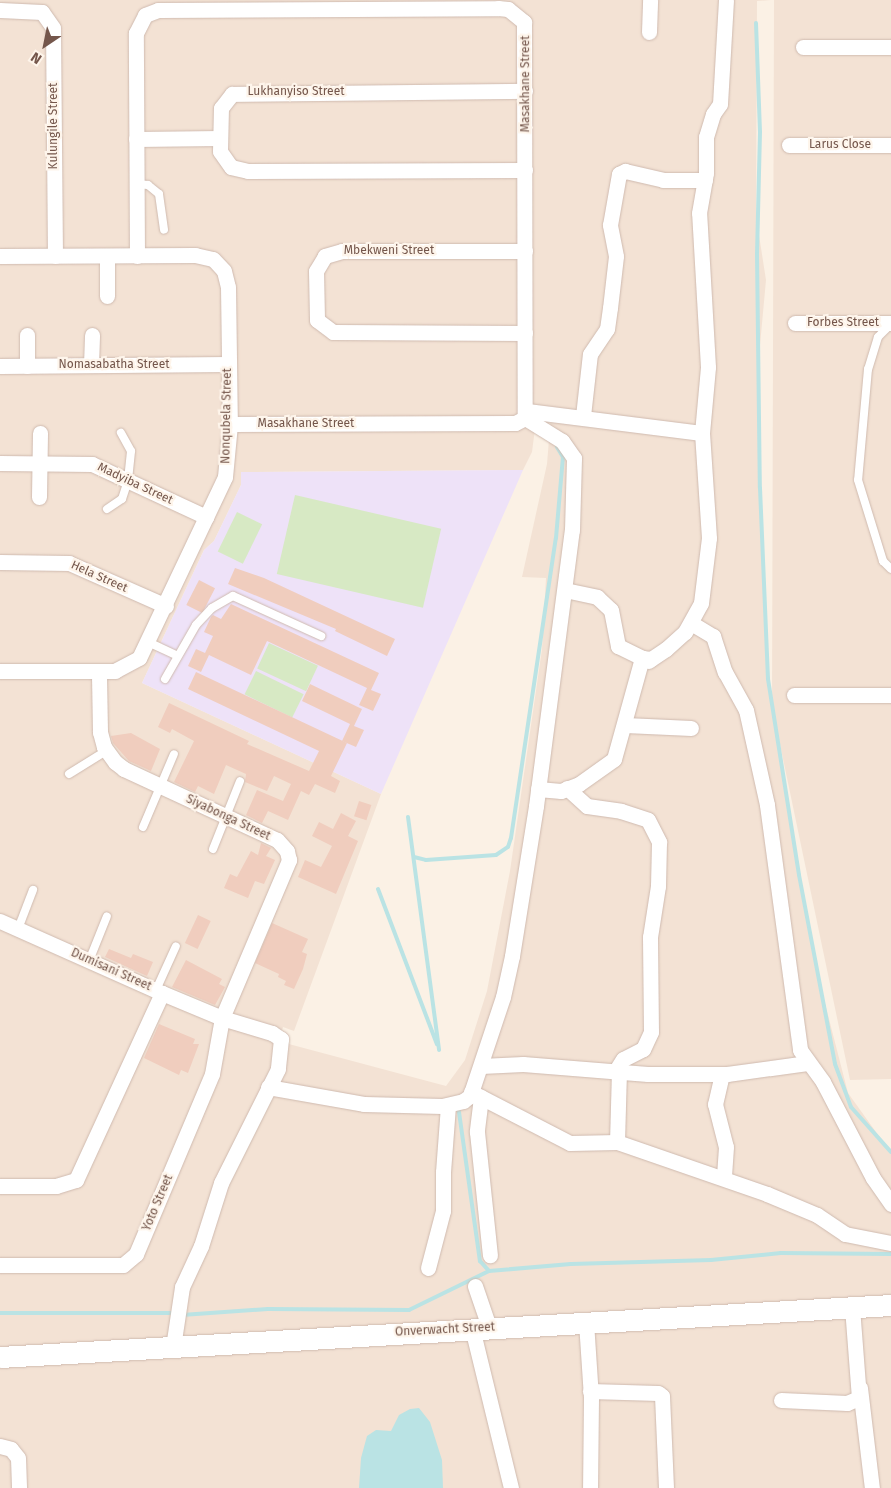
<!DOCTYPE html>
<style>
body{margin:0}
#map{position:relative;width:891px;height:1488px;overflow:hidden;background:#fbf1e5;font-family:"Fira Sans",sans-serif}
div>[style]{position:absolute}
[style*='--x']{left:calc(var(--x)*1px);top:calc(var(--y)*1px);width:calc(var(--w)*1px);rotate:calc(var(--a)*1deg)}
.residential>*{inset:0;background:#f3e2d4}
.education>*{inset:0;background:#eee2f8}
.green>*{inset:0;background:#d7e9c4;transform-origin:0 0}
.water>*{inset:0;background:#bae3e4}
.stream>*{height:4px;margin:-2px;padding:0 2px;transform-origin:2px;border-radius:2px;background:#bae3e4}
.building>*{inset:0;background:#f0cdbe;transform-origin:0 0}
.roads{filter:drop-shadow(0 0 1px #cfbaaf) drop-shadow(0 0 1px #cfbaaf)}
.lane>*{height:8px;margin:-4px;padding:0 4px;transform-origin:4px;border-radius:4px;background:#fff}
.street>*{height:15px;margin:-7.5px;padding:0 7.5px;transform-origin:7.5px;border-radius:7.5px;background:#fff}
.secondary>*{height:21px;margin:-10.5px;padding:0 10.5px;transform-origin:10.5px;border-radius:10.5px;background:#fff}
span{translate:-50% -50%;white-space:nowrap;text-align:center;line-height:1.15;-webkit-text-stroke:4.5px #fef5eb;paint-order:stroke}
.street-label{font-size:12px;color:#74564b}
.north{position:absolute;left:20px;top:20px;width:50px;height:50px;-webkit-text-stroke:4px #fef5eb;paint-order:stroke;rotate:214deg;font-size:14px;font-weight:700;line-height:20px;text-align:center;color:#74564b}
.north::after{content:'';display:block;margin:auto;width:18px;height:22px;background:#74564b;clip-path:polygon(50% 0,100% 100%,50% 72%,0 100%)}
</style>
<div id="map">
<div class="residential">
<i style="clip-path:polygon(evenodd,0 0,771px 0,757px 1px,756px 216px,766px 280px,758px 367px,767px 679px,798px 875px,820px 984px,848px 1093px,891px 1153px,891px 1488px,0 1488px,0 0,537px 413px,551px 415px,547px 464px,522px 577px,546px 578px,542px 649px,510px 871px,487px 991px,465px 1060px,446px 1086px,285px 1043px,280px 1037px,283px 1027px,294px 1031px,381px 794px,142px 683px,204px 550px,214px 541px,241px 485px,241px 472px,523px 470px,532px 452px,537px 413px)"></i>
<i style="clip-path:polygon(774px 0,891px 0,891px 1079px,850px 1080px,772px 706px)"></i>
</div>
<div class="education">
<i style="clip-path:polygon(523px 470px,381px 794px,142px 683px,204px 550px,214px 541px,241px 485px,241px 472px)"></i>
</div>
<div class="green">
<i style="left:295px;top:495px;width:150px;height:81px;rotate:13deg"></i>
<i style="left:237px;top:512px;width:28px;height:44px;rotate:26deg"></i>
<i style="left:269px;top:643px;width:54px;height:28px;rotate:25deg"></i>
<i style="left:256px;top:671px;width:53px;height:26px;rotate:26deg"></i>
</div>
<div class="water">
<i style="clip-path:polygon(419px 1408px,430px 1422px,442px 1460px,443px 1488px,359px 1488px,361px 1458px,367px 1436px,376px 1430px,391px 1431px,399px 1415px,410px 1409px)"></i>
</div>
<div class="stream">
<i style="--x:756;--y:23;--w:109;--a:87.9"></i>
<i style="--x:760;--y:132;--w:122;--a:91.4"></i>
<i style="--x:757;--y:254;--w:234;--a:89.3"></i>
<i style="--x:760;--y:488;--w:191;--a:87.6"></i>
<i style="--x:768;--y:679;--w:198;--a:81"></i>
<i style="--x:799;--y:875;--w:192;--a:79.2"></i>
<i style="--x:835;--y:1064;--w:46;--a:69.6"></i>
<i style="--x:851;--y:1107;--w:60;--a:48.4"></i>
<i style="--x:408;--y:817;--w:235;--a:82.4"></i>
<i style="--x:414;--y:857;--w:12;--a:14"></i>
<i style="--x:426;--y:860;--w:70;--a:-4.1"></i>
<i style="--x:496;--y:855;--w:14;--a:-34"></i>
<i style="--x:508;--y:847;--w:9;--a:-72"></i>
<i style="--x:511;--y:838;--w:303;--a:-81.5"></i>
<i style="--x:556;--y:538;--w:81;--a:-85.1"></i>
<i style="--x:563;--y:457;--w:12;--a:-121"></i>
<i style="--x:378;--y:889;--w:166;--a:69.2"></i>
<i style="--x:458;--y:1105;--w:158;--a:82"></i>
<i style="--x:480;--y:1261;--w:13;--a:48"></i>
<i style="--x:489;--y:1271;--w:82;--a:-4.9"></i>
<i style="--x:571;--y:1264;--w:140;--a:-1.6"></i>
<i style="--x:711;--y:1260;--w:70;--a:-5.7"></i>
<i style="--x:781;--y:1253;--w:110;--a:0.5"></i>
<i style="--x:0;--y:1313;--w:171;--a:0"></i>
<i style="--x:182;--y:1315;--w:86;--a:-4"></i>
<i style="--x:268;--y:1309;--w:141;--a:0.4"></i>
<i style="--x:409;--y:1310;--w:89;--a:-26"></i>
</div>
<div class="building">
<i style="clip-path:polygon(235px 568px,264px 578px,395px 639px,387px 656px,335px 631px,336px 629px,228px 584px)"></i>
<i style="left:199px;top:580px;width:18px;height:28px;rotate:27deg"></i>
<i style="clip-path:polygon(231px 604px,379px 673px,371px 690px,381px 694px,373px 711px,359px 705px,367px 688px,267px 641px,251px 675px,209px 655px,201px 672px,188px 666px,196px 649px,205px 653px,213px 636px,204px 632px,211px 617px,213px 615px,221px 619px)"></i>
<i style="clip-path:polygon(196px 672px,347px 743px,331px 776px,340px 781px,335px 793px,315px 784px,309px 795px,301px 791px,288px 820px,268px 811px,262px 823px,246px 815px,257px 790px,283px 801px,291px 784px,274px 776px,267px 791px,245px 782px,246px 774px,226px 765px,214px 794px,198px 786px,195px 792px,174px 782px,194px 741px,172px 729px,170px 733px,158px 727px,169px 703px,249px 741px,247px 744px,309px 771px,319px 751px,188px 689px)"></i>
<i style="clip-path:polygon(310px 684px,362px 709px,354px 726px,364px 730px,356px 747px,342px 741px,350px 724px,302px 701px)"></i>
<i style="clip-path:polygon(131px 733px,160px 749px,151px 771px,129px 761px,113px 743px,111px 736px)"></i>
<i style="left:359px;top:801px;width:13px;height:16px;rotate:18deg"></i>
<i style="clip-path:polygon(341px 813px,356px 821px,348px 836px,358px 841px,336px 894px,298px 877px,305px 860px,321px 867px,332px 846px,312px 836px,319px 822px,333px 829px)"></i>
<i style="clip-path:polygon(261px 843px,271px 848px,266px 856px,275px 860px,264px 884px,255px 881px,248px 898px,224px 888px,230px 874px,237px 877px,251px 851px,258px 855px)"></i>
<i style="left:198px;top:915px;width:14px;height:31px;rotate:25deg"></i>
<i style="clip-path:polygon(272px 923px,308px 939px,302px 952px,307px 954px,303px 969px,294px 989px,284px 985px,286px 981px,278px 977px,279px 974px,255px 963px)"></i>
<i style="clip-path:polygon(109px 949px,131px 958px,133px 954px,153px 962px,147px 976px,105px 957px)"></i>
<i style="clip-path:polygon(186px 960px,222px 979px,219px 984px,225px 987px,215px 1005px,172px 987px)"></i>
<i style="clip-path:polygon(159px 1024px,195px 1039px,193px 1044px,199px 1044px,188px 1073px,181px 1070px,179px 1075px,144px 1058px)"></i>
</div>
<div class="roads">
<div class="lane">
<i style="--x:136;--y:184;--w:12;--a:5"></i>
<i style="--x:148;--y:185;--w:14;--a:39"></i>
<i style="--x:159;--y:194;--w:36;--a:82"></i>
<i style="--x:890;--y:325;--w:17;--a:135"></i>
<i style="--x:878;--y:337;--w:34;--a:107"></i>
<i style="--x:868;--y:369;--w:111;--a:95.1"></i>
<i style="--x:858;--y:480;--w:85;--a:72.8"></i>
<i style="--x:883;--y:561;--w:11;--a:45"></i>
<i style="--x:107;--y:509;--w:18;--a:-34"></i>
<i style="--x:122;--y:499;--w:20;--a:-72"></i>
<i style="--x:128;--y:480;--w:29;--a:-84"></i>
<i style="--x:131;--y:451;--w:21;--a:-119"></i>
<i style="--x:148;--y:642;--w:31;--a:25"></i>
<i style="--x:165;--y:679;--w:62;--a:-60.1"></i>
<i style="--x:196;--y:625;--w:23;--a:-47"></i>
<i style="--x:212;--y:608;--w:24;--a:-30"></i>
<i style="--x:233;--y:596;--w:97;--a:24.4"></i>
<i style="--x:69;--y:774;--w:44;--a:-31.9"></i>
<i style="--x:143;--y:827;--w:79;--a:-67"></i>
<i style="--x:213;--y:849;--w:73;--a:-68.3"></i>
<i style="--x:18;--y:929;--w:42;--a:-69"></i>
<i style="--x:89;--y:961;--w:48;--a:-68.2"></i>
<i style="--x:156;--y:990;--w:48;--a:-65.6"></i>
</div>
<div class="street">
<i style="--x:0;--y:10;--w:42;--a:2.7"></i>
<i style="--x:42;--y:12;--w:19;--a:55"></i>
<i style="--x:53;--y:28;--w:228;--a:89.5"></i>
<i style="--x:649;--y:32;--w:32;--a:-88"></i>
<i style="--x:803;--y:47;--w:88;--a:0"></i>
<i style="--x:136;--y:139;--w:84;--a:-0.7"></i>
<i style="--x:789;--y:145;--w:102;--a:0"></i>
<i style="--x:525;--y:170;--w:277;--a:179.8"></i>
<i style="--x:248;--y:171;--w:17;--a:-167"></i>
<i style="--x:231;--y:167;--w:19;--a:-125"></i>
<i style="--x:220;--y:151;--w:43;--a:-88.7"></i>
<i style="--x:221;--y:108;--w:18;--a:-52"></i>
<i style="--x:232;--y:94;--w:293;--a:-0.6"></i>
<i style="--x:525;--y:251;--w:183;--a:180"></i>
<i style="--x:342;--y:251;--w:18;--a:164"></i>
<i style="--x:325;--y:256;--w:17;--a:121"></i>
<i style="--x:316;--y:271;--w:49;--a:88.8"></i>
<i style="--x:317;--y:320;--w:20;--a:37"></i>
<i style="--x:333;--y:332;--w:192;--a:0.3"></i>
<i style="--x:0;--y:256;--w:195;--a:-0.3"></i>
<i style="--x:195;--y:255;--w:18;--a:13"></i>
<i style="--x:213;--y:259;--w:16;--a:47"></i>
<i style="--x:224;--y:271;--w:16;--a:76"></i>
<i style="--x:228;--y:287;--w:137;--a:89.2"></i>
<i style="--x:230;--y:424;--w:53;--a:95.4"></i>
<i style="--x:225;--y:477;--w:200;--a:115.4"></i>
<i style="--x:139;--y:658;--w:27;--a:152"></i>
<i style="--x:115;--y:671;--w:115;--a:180"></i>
<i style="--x:107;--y:256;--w:40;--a:90"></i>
<i style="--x:137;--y:256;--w:223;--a:-90.3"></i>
<i style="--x:136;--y:33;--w:20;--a:-63"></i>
<i style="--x:145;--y:15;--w:14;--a:-21"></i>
<i style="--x:158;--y:10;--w:340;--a:-0.3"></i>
<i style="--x:498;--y:8;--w:10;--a:6"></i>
<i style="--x:508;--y:9;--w:21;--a:39"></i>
<i style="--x:524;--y:22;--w:396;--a:89.9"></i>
<i style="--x:525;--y:418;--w:11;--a:153"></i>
<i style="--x:515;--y:423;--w:285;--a:179.8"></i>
<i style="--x:795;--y:323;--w:96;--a:0"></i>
<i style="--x:27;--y:335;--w:31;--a:90"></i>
<i style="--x:91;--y:365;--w:30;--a:-88"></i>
<i style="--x:0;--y:366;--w:228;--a:-0.5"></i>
<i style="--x:527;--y:411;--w:176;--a:7.2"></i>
<i style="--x:583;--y:416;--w:62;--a:-83.6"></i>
<i style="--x:590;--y:354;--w:30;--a:-56"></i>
<i style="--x:607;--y:329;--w:21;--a:-82"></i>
<i style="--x:610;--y:308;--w:52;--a:-83.4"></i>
<i style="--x:616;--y:256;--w:32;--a:-101"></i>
<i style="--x:610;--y:225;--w:52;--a:-80"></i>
<i style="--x:619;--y:174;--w:7;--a:-27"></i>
<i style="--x:625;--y:171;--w:39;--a:13"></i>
<i style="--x:663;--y:180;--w:42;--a:0"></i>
<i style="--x:0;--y:463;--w:92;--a:0.6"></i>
<i style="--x:92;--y:464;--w:126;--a:24.9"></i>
<i style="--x:39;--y:497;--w:64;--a:-89.1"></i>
<i style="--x:0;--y:562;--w:69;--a:0.8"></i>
<i style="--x:69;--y:563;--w:106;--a:23.9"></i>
<i style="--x:565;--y:590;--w:33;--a:12"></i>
<i style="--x:597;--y:597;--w:19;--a:43"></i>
<i style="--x:611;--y:610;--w:37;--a:79"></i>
<i style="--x:618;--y:646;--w:34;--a:26"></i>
<i style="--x:691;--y:623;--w:26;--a:31"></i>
<i style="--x:713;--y:636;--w:38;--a:72"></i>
<i style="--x:725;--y:672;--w:43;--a:61.1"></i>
<i style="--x:746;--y:710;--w:97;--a:77.5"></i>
<i style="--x:767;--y:805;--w:247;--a:82.3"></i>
<i style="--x:800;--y:1050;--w:39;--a:54"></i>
<i style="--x:823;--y:1082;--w:108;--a:62.5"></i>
<i style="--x:873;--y:1178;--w:32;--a:55"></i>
<i style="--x:794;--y:695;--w:97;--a:0"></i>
<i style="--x:625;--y:725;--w:66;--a:2.6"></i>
<i style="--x:567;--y:788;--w:27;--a:42"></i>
<i style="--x:587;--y:806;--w:34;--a:8"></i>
<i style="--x:621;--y:811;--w:28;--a:18"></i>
<i style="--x:648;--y:820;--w:25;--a:63"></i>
<i style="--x:659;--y:842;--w:44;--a:91.3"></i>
<i style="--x:658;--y:886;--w:52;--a:98.9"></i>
<i style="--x:650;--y:937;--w:95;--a:89.4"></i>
<i style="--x:651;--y:1032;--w:19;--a:115"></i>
<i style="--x:643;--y:1049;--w:22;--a:153"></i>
<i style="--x:623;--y:1059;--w:15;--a:122"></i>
<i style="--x:538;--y:789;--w:23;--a:5"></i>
<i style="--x:561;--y:791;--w:19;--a:-21"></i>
<i style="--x:579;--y:784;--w:43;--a:-35.5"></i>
<i style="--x:614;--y:759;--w:105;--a:-74.5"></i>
<i style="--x:642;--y:658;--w:9;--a:6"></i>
<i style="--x:651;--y:659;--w:18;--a:-34"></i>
<i style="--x:666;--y:649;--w:25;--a:-42"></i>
<i style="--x:685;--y:632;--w:33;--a:-61"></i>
<i style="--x:701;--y:603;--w:65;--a:-83"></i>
<i style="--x:709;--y:538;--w:105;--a:-93.8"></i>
<i style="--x:702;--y:433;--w:66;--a:-84.8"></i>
<i style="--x:708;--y:367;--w:154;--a:-93.3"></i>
<i style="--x:699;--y:213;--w:41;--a:-80.1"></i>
<i style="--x:706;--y:173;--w:36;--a:-90"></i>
<i style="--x:706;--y:137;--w:24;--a:-73"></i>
<i style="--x:713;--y:114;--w:12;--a:-55"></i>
<i style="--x:720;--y:104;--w:104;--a:-86.7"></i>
<i style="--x:0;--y:921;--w:177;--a:24"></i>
<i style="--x:162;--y:993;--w:65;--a:22.6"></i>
<i style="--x:222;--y:1018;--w:52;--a:16.7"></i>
<i style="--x:272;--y:1033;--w:11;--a:34"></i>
<i style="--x:281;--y:1039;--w:30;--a:96"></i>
<i style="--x:278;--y:1069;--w:127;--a:116.6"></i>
<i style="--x:221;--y:1183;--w:66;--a:107.6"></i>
<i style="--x:201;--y:1246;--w:45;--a:114.9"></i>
<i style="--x:182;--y:1287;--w:61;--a:98.5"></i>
<i style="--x:481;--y:1066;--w:42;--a:-2.7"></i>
<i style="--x:523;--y:1064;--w:125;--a:4.6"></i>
<i style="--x:648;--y:1074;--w:79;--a:0"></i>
<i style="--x:727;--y:1074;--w:81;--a:-7.8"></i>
<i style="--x:722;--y:1074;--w:31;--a:103"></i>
<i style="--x:715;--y:1104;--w:44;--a:75.7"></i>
<i style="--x:726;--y:1147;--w:30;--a:94"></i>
<i style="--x:268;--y:1087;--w:97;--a:10"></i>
<i style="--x:364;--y:1104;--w:78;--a:1.5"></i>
<i style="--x:442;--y:1106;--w:22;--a:-13"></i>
<i style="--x:463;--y:1101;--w:9;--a:-36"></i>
<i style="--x:470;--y:1096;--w:104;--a:-71.6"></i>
<i style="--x:503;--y:997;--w:42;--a:-77.6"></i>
<i style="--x:512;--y:956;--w:152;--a:-80.9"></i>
<i style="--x:536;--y:806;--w:278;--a:-82.6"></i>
<i style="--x:572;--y:530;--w:72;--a:-88.4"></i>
<i style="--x:574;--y:458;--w:21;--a:-125"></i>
<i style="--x:562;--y:441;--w:44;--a:-148.1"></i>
<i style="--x:471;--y:1092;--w:111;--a:27.3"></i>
<i style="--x:570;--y:1143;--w:47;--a:-1.2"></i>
<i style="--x:617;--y:1142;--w:159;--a:19.1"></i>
<i style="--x:767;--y:1194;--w:54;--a:22.8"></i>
<i style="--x:817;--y:1215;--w:34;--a:34"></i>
<i style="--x:845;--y:1234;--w:47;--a:11.1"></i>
<i style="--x:481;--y:1097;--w:35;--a:97"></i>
<i style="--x:477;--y:1132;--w:124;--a:84"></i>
<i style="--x:617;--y:1142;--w:70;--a:-88.4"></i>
<i style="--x:0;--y:1186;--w:56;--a:0"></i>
<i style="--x:56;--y:1186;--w:21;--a:-17"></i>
<i style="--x:76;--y:1180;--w:206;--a:-65.3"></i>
<i style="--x:0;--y:1265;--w:123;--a:0"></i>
<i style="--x:123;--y:1265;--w:17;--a:-40"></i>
<i style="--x:136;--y:1254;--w:195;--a:-67.1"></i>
<i style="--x:212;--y:1074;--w:57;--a:-79.9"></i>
<i style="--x:222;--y:1018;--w:172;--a:-67"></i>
<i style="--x:289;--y:860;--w:9;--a:-103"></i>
<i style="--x:287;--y:851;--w:15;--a:-132"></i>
<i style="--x:277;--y:840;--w:169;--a:-155.1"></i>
<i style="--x:124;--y:769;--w:11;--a:-142"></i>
<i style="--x:115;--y:762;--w:19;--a:-126"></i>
<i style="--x:104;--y:747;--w:16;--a:-105"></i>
<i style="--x:100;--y:732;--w:60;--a:-91"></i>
<i style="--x:428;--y:1268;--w:59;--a:-75.3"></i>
<i style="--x:443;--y:1211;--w:39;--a:-90"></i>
<i style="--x:443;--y:1172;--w:67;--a:-85.7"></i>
<i style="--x:475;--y:1286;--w:43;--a:71.1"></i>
<i style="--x:586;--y:1322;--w:76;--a:86.2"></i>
<i style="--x:591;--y:1398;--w:90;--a:90.6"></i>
<i style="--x:472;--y:1328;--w:165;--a:76.3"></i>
<i style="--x:860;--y:1388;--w:101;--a:83.2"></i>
<i style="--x:590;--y:1391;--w:68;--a:1.7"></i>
<i style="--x:658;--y:1393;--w:5;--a:37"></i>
<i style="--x:662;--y:1396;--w:92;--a:87.5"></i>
<i style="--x:781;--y:1400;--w:66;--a:2.6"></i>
<i style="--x:847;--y:1403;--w:13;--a:-23"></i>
<i style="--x:859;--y:1398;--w:91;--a:-94.4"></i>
<i style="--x:0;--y:1446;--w:11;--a:15"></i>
<i style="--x:11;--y:1449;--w:11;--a:52"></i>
<i style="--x:18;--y:1458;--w:30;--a:88"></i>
</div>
<div class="secondary">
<i style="--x:0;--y:1357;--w:893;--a:-3.34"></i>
</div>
</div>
<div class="street-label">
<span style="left:526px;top:84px;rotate:-90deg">Masakhane Street</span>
<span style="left:296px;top:92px">Lukhanyiso Street</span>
<span style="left:54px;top:126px;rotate:-90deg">Kulungile Street</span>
<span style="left:840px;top:145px">Larus Close</span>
<span style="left:389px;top:251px">Mbekweni Street</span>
<span style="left:843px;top:323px">Forbes Street</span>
<span style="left:114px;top:365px">Nomasabatha Street</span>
<span style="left:227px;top:416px;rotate:-89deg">Nonqubela Street</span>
<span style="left:306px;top:424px">Masakhane Street</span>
<span style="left:135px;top:484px;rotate:25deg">Madyiba Street</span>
<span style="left:99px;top:577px;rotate:24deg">Hela Street</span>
<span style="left:228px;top:818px;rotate:25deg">Siyabonga Street</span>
<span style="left:111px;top:970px;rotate:24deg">Dumisani Street</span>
<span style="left:158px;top:1203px;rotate:-67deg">Yoto Street</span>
<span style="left:445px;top:1330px;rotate:-3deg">Onverwacht Street</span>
</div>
<div class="north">N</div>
</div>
